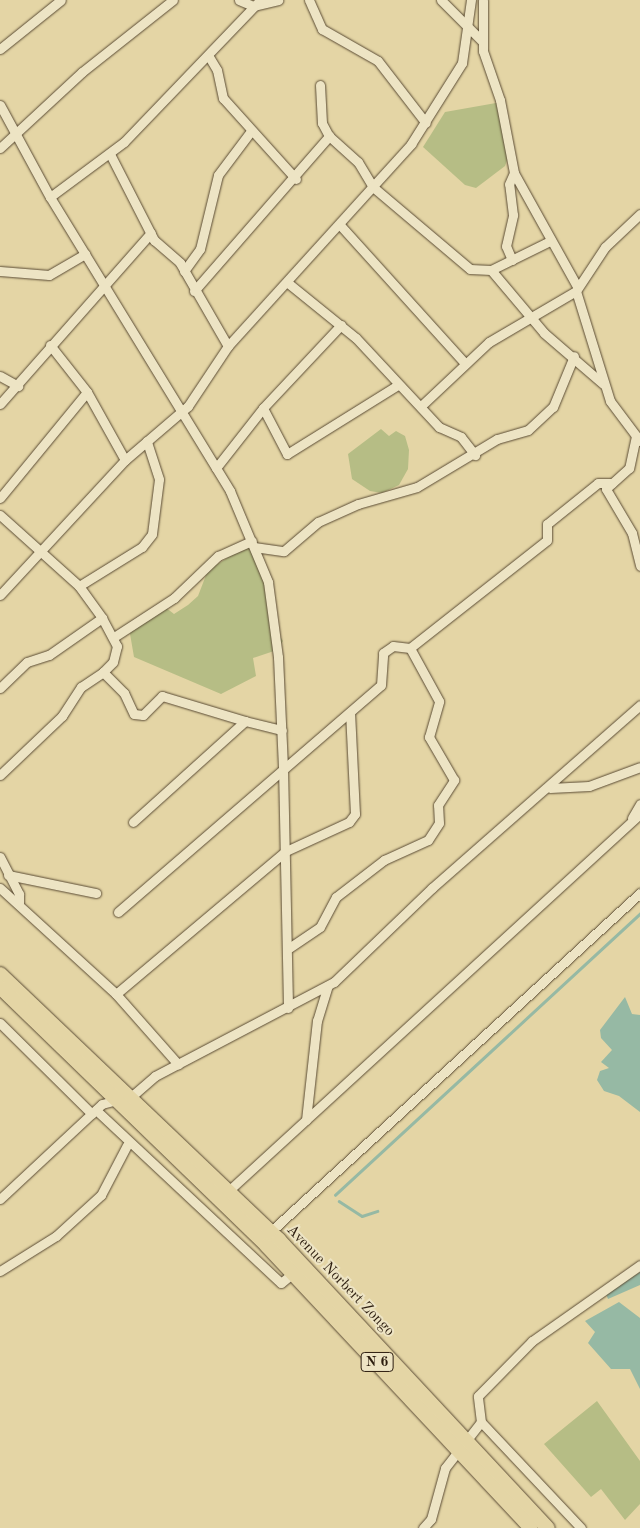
<!DOCTYPE html>
<style>
body{margin:0}
#map{position:relative;width:640px;height:1528px;overflow:hidden;background:#e4d5a5;font-family:"Old Standard TT",serif}
div>[style]{position:absolute}
[style*='--x']{left:calc(var(--x)*1px);top:calc(var(--y)*1px);width:calc(var(--w)*1px);rotate:calc(var(--a)*1deg)}
.green>*{inset:0;background:#b6bd85}
.water>*{inset:0;background:#96b9a4}
.stream>*{height:2.5px;margin:-1.25px;padding:0 1.25px;transform-origin:1.25px;border-radius:1.25px;background:#96b9a4}
.roads{filter:drop-shadow(0 0 1px #5a4b34) drop-shadow(0 0 1px #5a4b34)}
.street>*{height:9px;margin:-4.5px;padding:0 4.5px;transform-origin:4.5px;border-radius:4.5px;background:#ede4c4}
.primary>*{height:14px;margin:-7px;padding:0 7px;transform-origin:7px;border-radius:7px;background:#e4d5a5}
span{translate:-50% -50%;white-space:nowrap;text-align:center;line-height:1.15;-webkit-text-stroke:4px #ede4c4;paint-order:stroke}
.shield-label span{padding:1px 4px;background:#ede4c4;border:1px solid;border-radius:4px;-webkit-text-stroke-width:0}
.shield-label{font-size:14px;color:#2c1d0f;font-weight:700}
.street-label{font-size:15px;color:#2c1d0f}
</style>
<div id="map">
<div class="green">
<i style="clip-path:polygon(496px 103px,509px 155px,505px 166px,476px 188px,465px 185px,423px 147px,445px 112px)"></i>
<i style="clip-path:polygon(381px 429px,389px 436px,396px 431px,405px 436px,409px 450px,408px 469px,399px 485px,382px 493px,370px 491px,352px 479px,348px 454px)"></i>
<i style="clip-path:polygon(248px 545px,260px 561px,273px 625px,283px 641px,277px 650px,253px 658px,256px 676px,221px 694px,134px 657px,129px 628px,165px 607px,174px 614px,188px 605px,198px 596px,208px 570px)"></i>
<i style="clip-path:polygon(597px 1401px,640px 1461px,640px 1504px,625px 1520px,601px 1489px,591px 1497px,544px 1444px)"></i>
</div>
<div class="water">
<i style="clip-path:polygon(625px 997px,632px 1014px,640px 1015px,640px 1112px,619px 1096px,604px 1091px,597px 1080px,600px 1071px,609px 1068px,601px 1062px,612px 1050px,601px 1038px,600px 1030px)"></i>
<i style="clip-path:polygon(640px 1272px,640px 1285px,608px 1299px,606px 1294px)"></i>
<i style="clip-path:polygon(619px 1302px,640px 1318px,640px 1389px,630px 1369px,611px 1369px,588px 1343px,595px 1332px,585px 1321px)"></i>
</div>
<div class="stream">
<i style="--x:335;--y:1195;--w:415;--a:-42.7"></i>
<i style="--x:339;--y:1201;--w:27;--a:33"></i>
<i style="--x:362;--y:1216;--w:16;--a:-18"></i>
</div>
<div class="roads">
<div class="street">
<i style="--x:239;--y:0;--w:15;--a:23"></i>
<i style="--x:253;--y:6;--w:26;--a:-13"></i>
<i style="--x:309;--y:0;--w:32;--a:66"></i>
<i style="--x:322;--y:29;--w:64;--a:29.7"></i>
<i style="--x:378;--y:61;--w:78;--a:52.3"></i>
<i style="--x:441;--y:0;--w:58;--a:45"></i>
<i style="--x:483;--y:0;--w:51;--a:90"></i>
<i style="--x:483;--y:51;--w:52;--a:70.9"></i>
<i style="--x:500;--y:100;--w:74;--a:79.1"></i>
<i style="--x:514;--y:173;--w:129;--a:60.9"></i>
<i style="--x:0;--y:49;--w:78;--a:-38.8"></i>
<i style="--x:208;--y:55;--w:17;--a:59"></i>
<i style="--x:217;--y:70;--w:29;--a:78"></i>
<i style="--x:223;--y:98;--w:109;--a:48"></i>
<i style="--x:320;--y:85;--w:38;--a:87"></i>
<i style="--x:322;--y:123;--w:15;--a:62"></i>
<i style="--x:329;--y:136;--w:39;--a:42"></i>
<i style="--x:358;--y:162;--w:29;--a:59"></i>
<i style="--x:373;--y:187;--w:127;--a:40.2"></i>
<i style="--x:470;--y:269;--w:21;--a:3"></i>
<i style="--x:491;--y:270;--w:64;--a:-26.2"></i>
<i style="--x:0;--y:105;--w:105;--a:61.5"></i>
<i style="--x:50;--y:197;--w:345;--a:58.5"></i>
<i style="--x:230;--y:491;--w:99;--a:67.3"></i>
<i style="--x:268;--y:582;--w:76;--a:82.4"></i>
<i style="--x:278;--y:657;--w:110;--a:87.4"></i>
<i style="--x:283;--y:767;--w:241;--a:88.8"></i>
<i style="--x:0;--y:148;--w:112;--a:-42.8"></i>
<i style="--x:82;--y:72;--w:116;--a:-38.4"></i>
<i style="--x:110;--y:154;--w:97;--a:62.9"></i>
<i style="--x:154;--y:240;--w:35;--a:41"></i>
<i style="--x:180;--y:263;--w:96;--a:60"></i>
<i style="--x:50;--y:197;--w:92;--a:-36.6"></i>
<i style="--x:124;--y:142;--w:197;--a:-46.2"></i>
<i style="--x:640;--y:214;--w:48;--a:136.7"></i>
<i style="--x:605;--y:247;--w:53;--a:123.4"></i>
<i style="--x:576;--y:291;--w:115;--a:72.8"></i>
<i style="--x:610;--y:401;--w:50;--a:53.1"></i>
<i style="--x:340;--y:225;--w:185;--a:47.9"></i>
<i style="--x:512;--y:260;--w:15;--a:-113"></i>
<i style="--x:506;--y:246;--w:32;--a:-77"></i>
<i style="--x:513;--y:215;--w:31;--a:-97"></i>
<i style="--x:509;--y:184;--w:12;--a:-66"></i>
<i style="--x:491;--y:270;--w:82;--a:49.9"></i>
<i style="--x:544;--y:333;--w:78;--a:40.8"></i>
<i style="--x:0;--y:271;--w:49;--a:4.7"></i>
<i style="--x:49;--y:275;--w:42;--a:-30.3"></i>
<i style="--x:184;--y:271;--w:27;--a:-54"></i>
<i style="--x:200;--y:249;--w:76;--a:-76.3"></i>
<i style="--x:218;--y:175;--w:55;--a:-53.1"></i>
<i style="--x:288;--y:283;--w:87;--a:39"></i>
<i style="--x:356;--y:338;--w:122;--a:47"></i>
<i style="--x:439;--y:427;--w:24;--a:24"></i>
<i style="--x:461;--y:437;--w:23;--a:52"></i>
<i style="--x:194;--y:291;--w:206;--a:-48.9"></i>
<i style="--x:50;--y:345;--w:60;--a:51.8"></i>
<i style="--x:87;--y:392;--w:78;--a:60.8"></i>
<i style="--x:0;--y:376;--w:21;--a:29"></i>
<i style="--x:0;--y:404;--w:228;--a:-48.6"></i>
<i style="--x:421;--y:406;--w:93;--a:-43.3"></i>
<i style="--x:489;--y:342;--w:101;--a:-30.4"></i>
<i style="--x:263;--y:408;--w:52;--a:62.4"></i>
<i style="--x:287;--y:454;--w:131;--a:-31.9"></i>
<i style="--x:636;--y:436;--w:33;--a:102"></i>
<i style="--x:629;--y:468;--w:31;--a:138"></i>
<i style="--x:606;--y:489;--w:51;--a:59.4"></i>
<i style="--x:632;--y:533;--w:34;--a:76"></i>
<i style="--x:216;--y:468;--w:76;--a:-51.9"></i>
<i style="--x:263;--y:408;--w:114;--a:-46.8"></i>
<i style="--x:0;--y:498;--w:137;--a:-50.6"></i>
<i style="--x:0;--y:515;--w:106;--a:41.9"></i>
<i style="--x:79;--y:586;--w:39;--a:54"></i>
<i style="--x:102;--y:618;--w:32;--a:62"></i>
<i style="--x:117;--y:646;--w:16;--a:104"></i>
<i style="--x:113;--y:662;--w:14;--a:135"></i>
<i style="--x:103;--y:672;--w:30;--a:45"></i>
<i style="--x:124;--y:693;--w:23;--a:65"></i>
<i style="--x:134;--y:714;--w:9;--a:6"></i>
<i style="--x:143;--y:715;--w:27;--a:-45"></i>
<i style="--x:162;--y:696;--w:87;--a:16.8"></i>
<i style="--x:254;--y:547;--w:30;--a:8"></i>
<i style="--x:284;--y:551;--w:45;--a:-40.5"></i>
<i style="--x:318;--y:522;--w:44;--a:-24.2"></i>
<i style="--x:358;--y:504;--w:61;--a:-16.1"></i>
<i style="--x:417;--y:487;--w:93;--a:-31"></i>
<i style="--x:497;--y:439;--w:32;--a:-16"></i>
<i style="--x:528;--y:430;--w:34;--a:-43"></i>
<i style="--x:553;--y:407;--w:55;--a:-67.6"></i>
<i style="--x:79;--y:586;--w:74;--a:-31.8"></i>
<i style="--x:142;--y:547;--w:16;--a:-52"></i>
<i style="--x:152;--y:534;--w:55;--a:-82.7"></i>
<i style="--x:159;--y:479;--w:40;--a:-108"></i>
<i style="--x:0;--y:595;--w:184;--a:-47.2"></i>
<i style="--x:125;--y:460;--w:83;--a:-40.6"></i>
<i style="--x:188;--y:406;--w:72;--a:-56.3"></i>
<i style="--x:228;--y:346;--w:273;--a:-47.8"></i>
<i style="--x:411;--y:144;--w:96;--a:-57.8"></i>
<i style="--x:462;--y:63;--w:64;--a:-81.9"></i>
<i style="--x:114;--y:637;--w:72;--a:-33"></i>
<i style="--x:174;--y:598;--w:61;--a:-43.7"></i>
<i style="--x:218;--y:556;--w:37;--a:-24"></i>
<i style="--x:0;--y:688;--w:37;--a:-44"></i>
<i style="--x:27;--y:662;--w:23;--a:-18"></i>
<i style="--x:49;--y:655;--w:65;--a:-34.9"></i>
<i style="--x:0;--y:775;--w:86;--a:-43.6"></i>
<i style="--x:62;--y:716;--w:35;--a:-57"></i>
<i style="--x:81;--y:687;--w:27;--a:-34"></i>
<i style="--x:550;--y:788;--w:39;--a:-3"></i>
<i style="--x:589;--y:786;--w:54;--a:-20.4"></i>
<i style="--x:632;--y:818;--w:16;--a:-60"></i>
<i style="--x:133;--y:822;--w:151;--a:-42"></i>
<i style="--x:245;--y:721;--w:38;--a:14"></i>
<i style="--x:0;--y:857;--w:42;--a:62.8"></i>
<i style="--x:19;--y:894;--w:10;--a:90"></i>
<i style="--x:8;--y:875;--w:90;--a:11.6"></i>
<i style="--x:0;--y:888;--w:157;--a:42.4"></i>
<i style="--x:116;--y:994;--w:94;--a:48.5"></i>
<i style="--x:118;--y:912;--w:347;--a:-40.8"></i>
<i style="--x:381;--y:685;--w:32;--a:-86"></i>
<i style="--x:383;--y:653;--w:12;--a:-35"></i>
<i style="--x:393;--y:646;--w:17;--a:7"></i>
<i style="--x:289;--y:948;--w:37;--a:-34"></i>
<i style="--x:320;--y:927;--w:34;--a:-62"></i>
<i style="--x:336;--y:897;--w:61;--a:-37.6"></i>
<i style="--x:384;--y:860;--w:48;--a:-24.4"></i>
<i style="--x:428;--y:840;--w:20;--a:-57"></i>
<i style="--x:439;--y:823;--w:18;--a:-93"></i>
<i style="--x:438;--y:805;--w:30;--a:-57"></i>
<i style="--x:454;--y:780;--w:50;--a:-120.2"></i>
<i style="--x:429;--y:737;--w:37;--a:-74"></i>
<i style="--x:439;--y:701;--w:60;--a:-118.7"></i>
<i style="--x:410;--y:648;--w:174;--a:-38.2"></i>
<i style="--x:547;--y:540;--w:16;--a:-90"></i>
<i style="--x:547;--y:524;--w:65;--a:-38.8"></i>
<i style="--x:598;--y:483;--w:14;--a:0"></i>
<i style="--x:116;--y:994;--w:222;--a:-40.1"></i>
<i style="--x:286;--y:851;--w:69;--a:-24.7"></i>
<i style="--x:349;--y:822;--w:10;--a:-53"></i>
<i style="--x:355;--y:814;--w:101;--a:-92.8"></i>
<i style="--x:0;--y:1023;--w:129;--a:44.7"></i>
<i style="--x:96;--y:1110;--w:253;--a:43.1"></i>
<i style="--x:281;--y:1283;--w:16;--a:-40"></i>
<i style="--x:306;--y:1120;--w:100;--a:-83.7"></i>
<i style="--x:317;--y:1021;--w:37;--a:-73"></i>
<i style="--x:225;--y:1194;--w:563;--a:-42.48"></i>
<i style="--x:0;--y:1199;--w:139;--a:-43"></i>
<i style="--x:102;--y:1104;--w:31;--a:-15"></i>
<i style="--x:132;--y:1096;--w:30;--a:-41"></i>
<i style="--x:155;--y:1076;--w:202;--a:-27.7"></i>
<i style="--x:334;--y:982;--w:136;--a:-43.8"></i>
<i style="--x:432;--y:888;--w:277;--a:-41.3"></i>
<i style="--x:268;--y:1234;--w:505;--a:-42.51"></i>
<i style="--x:0;--y:1271;--w:66;--a:-32"></i>
<i style="--x:56;--y:1236;--w:61;--a:-42.3"></i>
<i style="--x:101;--y:1195;--w:56;--a:-62.5"></i>
<i style="--x:423;--y:1528;--w:12;--a:-48"></i>
<i style="--x:431;--y:1519;--w:53;--a:-74.6"></i>
<i style="--x:445;--y:1468;--w:58;--a:-52"></i>
<i style="--x:581;--y:1528;--w:146;--a:-133.3"></i>
<i style="--x:481;--y:1422;--w:26;--a:-97"></i>
<i style="--x:478;--y:1396;--w:77;--a:-45.5"></i>
<i style="--x:532;--y:1341;--w:132;--a:-35.1"></i>
</div>
<div class="primary">
<i style="--x:0;--y:974;--w:385;--a:43.6"></i>
<i style="--x:279;--y:1240;--w:394;--a:47"></i>
<i style="--x:0;--y:987;--w:372;--a:44.1"></i>
<i style="--x:267;--y:1246;--w:386;--a:46.9"></i>
</div>
</div>
<div class="shield-label">
<span style="left:377px;top:1362px">N 6</span>
</div>
<div class="street-label">
<span style="left:340px;top:1281px;rotate:46deg">Avenue Norbert Zongo</span>
</div>
</div>
